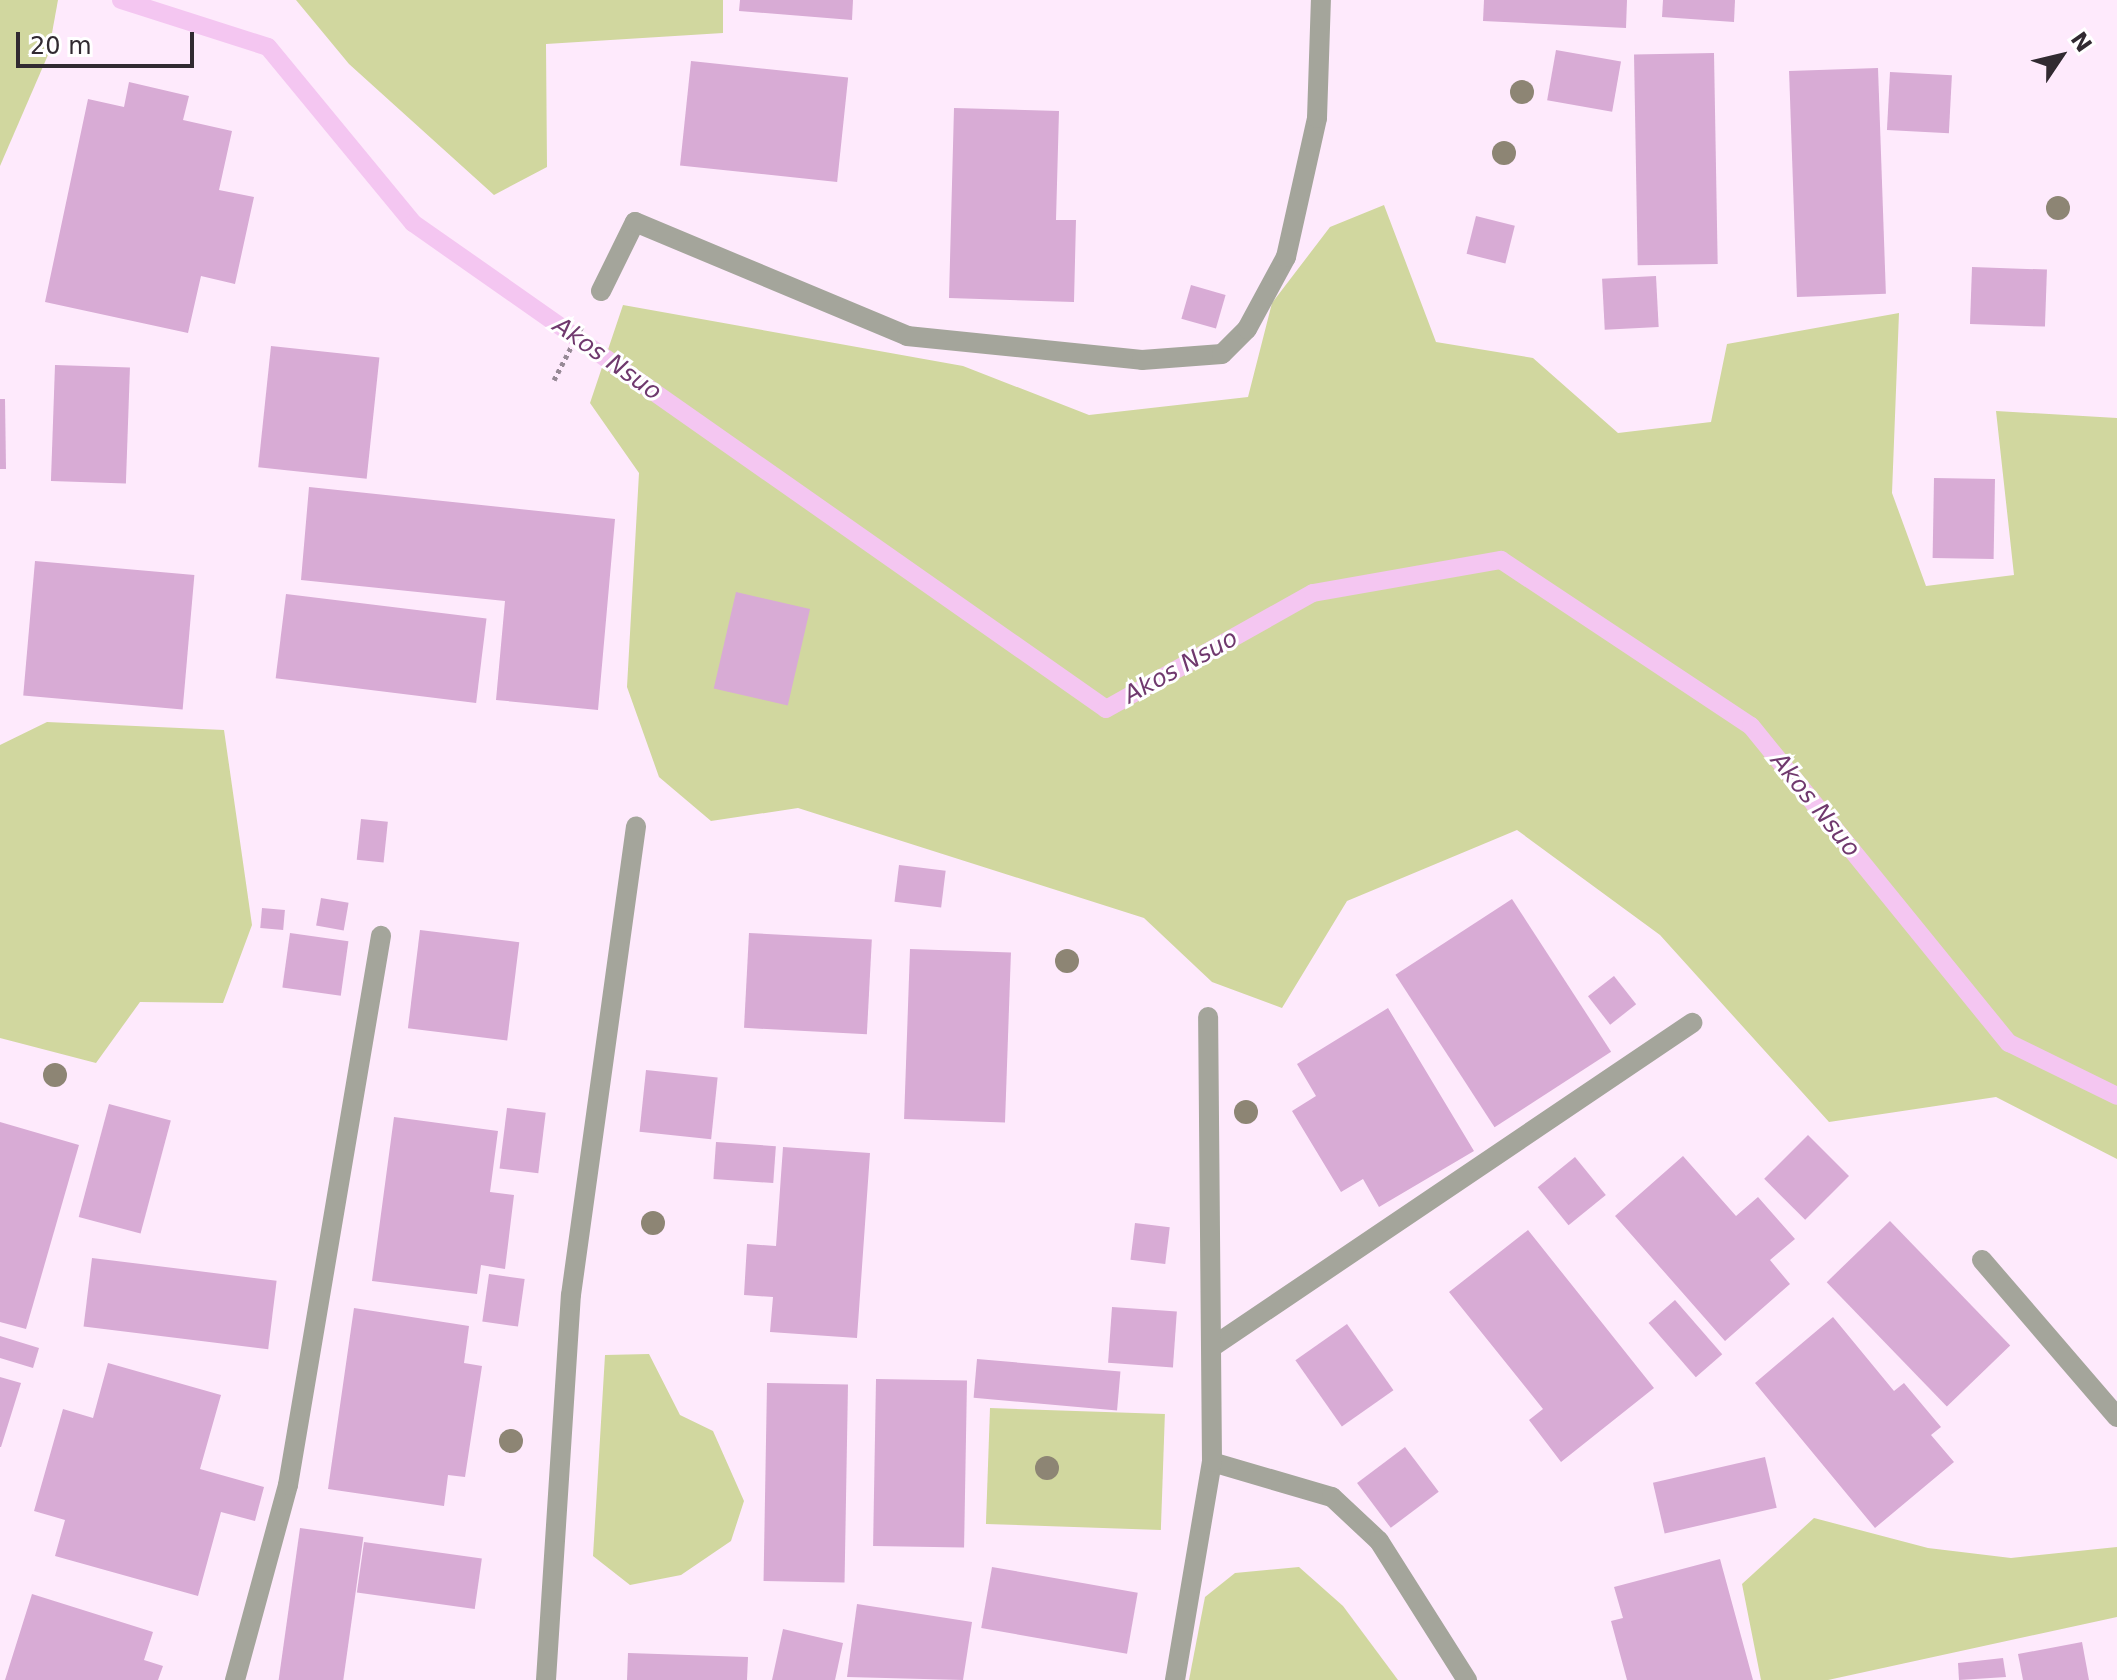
<!DOCTYPE html>
<style>
body{margin:0}
#map{position:relative;width:2117px;height:1680px;overflow:hidden;background:#feeafc;font-family:"DejaVu Sans",sans-serif}
div>[style]{position:absolute}
[style*='--x']{left:calc(var(--x)*1px);top:calc(var(--y)*1px);width:calc(var(--w)*1px);rotate:calc(var(--a)*1deg)}
.green>*{inset:0;background:#d1d79f;transform-origin:0 0}
.stream>*{height:18px;margin:-9px;padding:0 9px;transform-origin:9px;border-radius:9px;background:#f4c6f1}
.building>*{inset:0;background:#d8abd5;transform-origin:0 0}
.path>*{height:5px;margin-top:-2.5px;transform-origin:0;background:repeating-linear-gradient(90deg,#978996 0 4px,transparent 0 8px)}
.minor>*{height:20px;margin:-10px;padding:0 10px;transform-origin:10px;border-radius:10px;background:#a4a59b}
.trees>*{width:24px;height:24px;margin:-12px;border-radius:50%;background:#8d8574}
span{translate:-50% -50%;white-space:nowrap;text-align:center;line-height:1.15;-webkit-text-stroke:6px #fff;paint-order:stroke}
.water-label{font-size:24px;color:#70396e;font-style:italic}
.north{position:absolute;left:2021px;top:16px;width:80px;height:80px;-webkit-text-stroke:6px #fff;paint-order:stroke;rotate:55deg;font-size:22px;font-weight:700;line-height:32px;text-align:center;color:#312a31}
.north::after{content:'';display:block;margin:auto;width:28px;height:36px;background:#312a31;clip-path:polygon(50% 0,100% 100%,50% 72%,0 100%)}
.scale{position:absolute;left:16px;top:32px;width:178px;height:36px;box-sizing:border-box;border:4px solid #312a31;border-top:0;padding-left:10px;font-size:24px;line-height:28px;white-space:nowrap;color:#312a31;-webkit-text-stroke:6px #fff;paint-order:stroke}
</style>
<div id="map">
<div class="green">
<i style="clip-path:polygon(0 0,58px 0,48px 55px,0 166px)"></i>
<i style="clip-path:polygon(296px 0,723px 0,723px 33px,546px 44px,547px 167px,494px 195px,349px 64px)"></i>
<i style="clip-path:polygon(1384px 205px,1436px 342px,1533px 358px,1618px 433px,1711px 422px,1727px 344px,1899px 313px,1892px 493px,1926px 586px,2014px 575px,1996px 411px,2117px 418px,2117px 1159px,1996px 1097px,1829px 1122px,1660px 935px,1517px 830px,1347px 901px,1282px 1008px,1212px 982px,1144px 918px,798px 808px,711px 821px,659px 777px,627px 687px,639px 473px,590px 403px,623px 305px,963px 366px,1089px 415px,1248px 397px,1272px 303px,1330px 227px)"></i>
<i style="clip-path:polygon(47px 722px,224px 730px,252px 925px,223px 1003px,140px 1002px,96px 1063px,0 1038px,0 745px)"></i>
<i style="clip-path:polygon(649px 1354px,680px 1415px,713px 1431px,744px 1501px,731px 1541px,681px 1575px,630px 1585px,593px 1556px,605px 1355px)"></i>
<i style="left:990px;top:1408px;width:175px;height:116px;rotate:2deg"></i>
<i style="clip-path:polygon(1814px 1518px,1928px 1548px,2011px 1558px,2117px 1547px,2117px 1617px,1828px 1680px,1761px 1680px,1742px 1584px)"></i>
<i style="clip-path:polygon(1299px 1567px,1343px 1606px,1398px 1680px,1189px 1680px,1205px 1597px,1235px 1573px)"></i>
</div>
<div class="stream">
<i style="--x:121;--y:0;--w:154;--a:17.7"></i>
<i style="--x:268;--y:47;--w:228;--a:50.5"></i>
<i style="--x:413;--y:223;--w:846;--a:35.04"></i>
<i style="--x:1106;--y:709;--w:237;--a:-29.3"></i>
<i style="--x:1313;--y:593;--w:191;--a:-10"></i>
<i style="--x:1501;--y:560;--w:300;--a:33.6"></i>
<i style="--x:1751;--y:726;--w:409;--a:50.9"></i>
<i style="--x:2009;--y:1043;--w:120;--a:26.1"></i>
</div>
<div class="building">
<i style="clip-path:polygon(740px 0,853px 0,852px 20px,739px 11px)"></i>
<i style="clip-path:polygon(1484px 0,1627px 0,1626px 28px,1483px 21px)"></i>
<i style="clip-path:polygon(1663px 0,1735px 0,1734px 22px,1662px 17px)"></i>
<i style="left:1556px;top:50px;width:66px;height:51px;rotate:10deg"></i>
<i style="left:1714px;top:53px;width:211px;height:80px;rotate:89deg"></i>
<i style="left:691px;top:61px;width:158px;height:105px;rotate:6deg"></i>
<i style="left:1878px;top:68px;width:226px;height:89px;rotate:88deg"></i>
<i style="left:1890px;top:72px;width:62px;height:58px;rotate:3deg"></i>
<i style="clip-path:polygon(129px 82px,189px 96px,183px 120px,232px 131px,219px 190px,254px 197px,235px 284px,201px 276px,188px 333px,45px 302px,88px 99px,124px 107px)"></i>
<i style="clip-path:polygon(954px 108px,1059px 111px,1056px 220px,1076px 220px,1074px 302px,949px 298px)"></i>
<i style="left:1476px;top:216px;width:40px;height:39px;rotate:14deg"></i>
<i style="left:1972px;top:267px;width:75px;height:57px;rotate:2deg"></i>
<i style="left:1656px;top:276px;width:51px;height:54px;rotate:87deg"></i>
<i style="left:1191px;top:285px;width:36px;height:35px;rotate:16deg"></i>
<i style="left:271px;top:346px;width:109px;height:122px;rotate:6deg"></i>
<i style="left:55px;top:365px;width:75px;height:116px;rotate:2deg"></i>
<i style="clip-path:polygon(0 399px,5px 399px,6px 469px,0 469px)"></i>
<i style="left:1934px;top:478px;width:61px;height:80px;rotate:1deg"></i>
<i style="clip-path:polygon(309px 487px,615px 519px,598px 710px,496px 700px,505px 601px,301px 580px)"></i>
<i style="left:35px;top:561px;width:160px;height:135px;rotate:5deg"></i>
<i style="left:736px;top:592px;width:76px;height:99px;rotate:13deg"></i>
<i style="left:286px;top:594px;width:202px;height:85px;rotate:7deg"></i>
<i style="left:361px;top:819px;width:27px;height:41px;rotate:6deg"></i>
<i style="left:899px;top:865px;width:47px;height:37px;rotate:7deg"></i>
<i style="left:321px;top:898px;width:28px;height:28px;rotate:10deg"></i>
<i style="left:1512px;top:899px;width:182px;height:139px;rotate:57deg"></i>
<i style="left:262px;top:908px;width:23px;height:20px;rotate:5deg"></i>
<i style="left:420px;top:930px;width:100px;height:99px;rotate:7deg"></i>
<i style="left:290px;top:933px;width:59px;height:55px;rotate:8deg"></i>
<i style="left:749px;top:933px;width:123px;height:95px;rotate:3deg"></i>
<i style="left:910px;top:949px;width:101px;height:170px;rotate:2deg"></i>
<i style="left:1614px;top:976px;width:36px;height:33px;rotate:52deg"></i>
<i style="clip-path:polygon(1388px 1008px,1474px 1151px,1379px 1207px,1363px 1179px,1341px 1192px,1292px 1111px,1316px 1096px,1297px 1064px)"></i>
<i style="left:646px;top:1070px;width:72px;height:62px;rotate:6deg"></i>
<i style="left:109px;top:1104px;width:64px;height:117px;rotate:15deg"></i>
<i style="left:507px;top:1108px;width:39px;height:61px;rotate:7deg"></i>
<i style="clip-path:polygon(394px 1117px,498px 1131px,490px 1192px,514px 1195px,505px 1269px,481px 1265px,477px 1294px,372px 1281px)"></i>
<i style="clip-path:polygon(0 1122px,79px 1145px,26px 1329px,0 1322px)"></i>
<i style="left:1808px;top:1135px;width:58px;height:62px;rotate:45deg"></i>
<i style="left:716px;top:1142px;width:60px;height:37px;rotate:4deg"></i>
<i style="clip-path:polygon(783px 1147px,870px 1153px,857px 1338px,770px 1332px,773px 1297px,744px 1295px,747px 1244px,776px 1246px)"></i>
<i style="clip-path:polygon(1683px 1156px,1736px 1216px,1758px 1197px,1795px 1239px,1770px 1260px,1790px 1284px,1725px 1341px,1615px 1216px)"></i>
<i style="left:1575px;top:1157px;width:49px;height:48px;rotate:51deg"></i>
<i style="left:1890px;top:1221px;width:173px;height:88px;rotate:46deg"></i>
<i style="left:1135px;top:1223px;width:35px;height:37px;rotate:7deg"></i>
<i style="clip-path:polygon(1528px 1230px,1654px 1388px,1561px 1462px,1529px 1420px,1543px 1409px,1449px 1292px)"></i>
<i style="left:92px;top:1258px;width:186px;height:69px;rotate:7deg"></i>
<i style="left:489px;top:1274px;width:36px;height:48px;rotate:8deg"></i>
<i style="left:1675px;top:1300px;width:72px;height:35px;rotate:49deg"></i>
<i style="left:1112px;top:1307px;width:65px;height:56px;rotate:4deg"></i>
<i style="clip-path:polygon(354px 1308px,469px 1326px,464px 1363px,482px 1366px,465px 1477px,448px 1475px,444px 1506px,328px 1489px)"></i>
<i style="clip-path:polygon(1833px 1317px,1894px 1391px,1904px 1383px,1941px 1427px,1931px 1435px,1954px 1462px,1875px 1528px,1755px 1383px)"></i>
<i style="left:1347px;top:1324px;width:81px;height:63px;rotate:55deg"></i>
<i style="clip-path:polygon(0 1336px,39px 1348px,33px 1368px,0 1358px)"></i>
<i style="left:977px;top:1359px;width:144px;height:39px;rotate:5deg"></i>
<i style="clip-path:polygon(108px 1363px,221px 1395px,200px 1469px,264px 1487px,255px 1521px,221px 1512px,198px 1596px,55px 1556px,65px 1520px,34px 1511px,63px 1409px,93px 1418px)"></i>
<i style="clip-path:polygon(0 1377px,21px 1383px,1px 1447px,0 1447px)"></i>
<i style="left:876px;top:1379px;width:91px;height:167px;rotate:1deg"></i>
<i style="left:767px;top:1383px;width:81px;height:198px;rotate:1deg"></i>
<i style="left:1405px;top:1447px;width:56px;height:60px;rotate:53deg"></i>
<i style="left:1765px;top:1457px;width:52px;height:115px;rotate:77deg"></i>
<i style="left:300px;top:1528px;width:64px;height:154px;rotate:8deg"></i>
<i style="left:364px;top:1542px;width:119px;height:51px;rotate:8deg"></i>
<i style="clip-path:polygon(1720px 1559px,1753px 1680px,1627px 1680px,1611px 1621px,1623px 1618px,1614px 1587px)"></i>
<i style="left:992px;top:1567px;width:148px;height:62px;rotate:10deg"></i>
<i style="clip-path:polygon(32px 1594px,153px 1632px,144px 1660px,163px 1666px,158px 1680px,5px 1680px)"></i>
<i style="clip-path:polygon(857px 1604px,972px 1622px,963px 1680px,847px 1677px)"></i>
<i style="clip-path:polygon(783px 1629px,843px 1643px,835px 1680px,772px 1680px)"></i>
<i style="clip-path:polygon(2082px 1642px,2089px 1680px,2023px 1680px,2018px 1654px)"></i>
<i style="clip-path:polygon(628px 1653px,748px 1657px,747px 1680px,627px 1680px)"></i>
<i style="clip-path:polygon(2003px 1658px,2006px 1677px,1959px 1680px,1958px 1663px)"></i>
</div>
<div class="path">
<i style="--x:554;--y:380;--w:63;--a:-62.6"></i>
</div>
<div class="minor">
<i style="--x:601;--y:291;--w:77;--a:-63.8"></i>
<i style="--x:635;--y:222;--w:295;--a:22.7"></i>
<i style="--x:907;--y:336;--w:236;--a:5.8"></i>
<i style="--x:1142;--y:360;--w:80;--a:-4.3"></i>
<i style="--x:1222;--y:354;--w:35;--a:-45"></i>
<i style="--x:1247;--y:329;--w:82;--a:-61.6"></i>
<i style="--x:1286;--y:257;--w:142;--a:-77.4"></i>
<i style="--x:1317;--y:118;--w:118;--a:-88.1"></i>
<i style="--x:1982;--y:1260;--w:207;--a:49.3"></i>
<i style="--x:1215;--y:1345;--w:576;--a:-34.02"></i>
<i style="--x:1212;--y:1462;--w:125;--a:16.3"></i>
<i style="--x:1332;--y:1497;--w:64;--a:43.1"></i>
<i style="--x:1379;--y:1541;--w:165;--a:57.7"></i>
<i style="--x:235;--y:1680;--w:202;--a:-74.8"></i>
<i style="--x:288;--y:1485;--w:557;--a:-80.39"></i>
<i style="--x:546;--y:1680;--w:386;--a:-86.3"></i>
<i style="--x:571;--y:1295;--w:473;--a:-82.1"></i>
<i style="--x:1175;--y:1680;--w:221;--a:-80.4"></i>
<i style="--x:1212;--y:1462;--w:445;--a:-90.5"></i>
</div>
<div class="trees">
<i style="left:1522px;top:92px"></i>
<i style="left:1504px;top:153px"></i>
<i style="left:2058px;top:208px"></i>
<i style="left:1067px;top:961px"></i>
<i style="left:55px;top:1075px"></i>
<i style="left:1246px;top:1112px"></i>
<i style="left:653px;top:1223px"></i>
<i style="left:511px;top:1441px"></i>
<i style="left:1047px;top:1468px"></i>
</div>
<div class="water-label">
<span style="left:607px;top:359px;rotate:35deg">Akos Nsuo</span>
<span style="left:1181px;top:667px;rotate:-29deg">Akos Nsuo</span>
<span style="left:1815px;top:805px;rotate:51deg">Akos Nsuo</span>
</div>
<div class="north">N</div>
<div class="scale">20 m</div>
</div>
